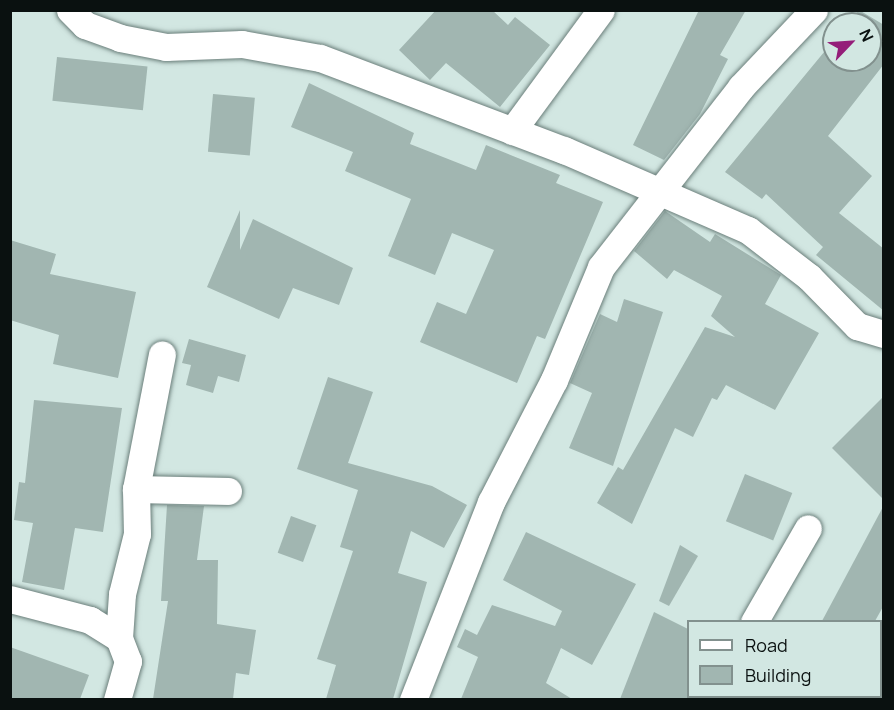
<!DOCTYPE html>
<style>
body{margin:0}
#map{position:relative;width:894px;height:710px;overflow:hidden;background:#d2e7e2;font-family:Manrope,sans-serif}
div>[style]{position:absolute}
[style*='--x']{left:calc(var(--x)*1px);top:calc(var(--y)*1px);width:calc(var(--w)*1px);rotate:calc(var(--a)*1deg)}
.building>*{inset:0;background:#a1b6b1;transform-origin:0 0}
.roads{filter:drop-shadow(0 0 2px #6a7e7a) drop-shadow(0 0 2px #6a7e7a)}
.minor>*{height:27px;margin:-13.5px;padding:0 13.5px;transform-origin:13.5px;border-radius:13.5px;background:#fff}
span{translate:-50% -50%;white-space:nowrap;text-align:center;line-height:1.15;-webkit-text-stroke:5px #d2e7e2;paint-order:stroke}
.frame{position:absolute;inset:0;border:12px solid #0a1110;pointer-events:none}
.legend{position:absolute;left:687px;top:620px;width:195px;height:78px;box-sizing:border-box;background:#d2e7e2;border:2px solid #82918e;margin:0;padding:8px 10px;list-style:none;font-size:18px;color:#0a1110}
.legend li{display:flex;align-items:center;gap:12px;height:30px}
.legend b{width:30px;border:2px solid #82918e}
.north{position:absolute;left:822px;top:12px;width:60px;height:60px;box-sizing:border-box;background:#d2e7e2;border:2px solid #82918e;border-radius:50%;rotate:65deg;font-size:16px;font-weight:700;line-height:24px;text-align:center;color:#0a1110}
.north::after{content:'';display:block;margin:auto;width:21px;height:27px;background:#941d79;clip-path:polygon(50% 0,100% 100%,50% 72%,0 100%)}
</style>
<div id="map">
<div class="building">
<i style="clip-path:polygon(436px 10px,492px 10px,508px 25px,515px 17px,550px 45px,500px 107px,446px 63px,430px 80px,399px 50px)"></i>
<i style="clip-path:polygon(699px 10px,746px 10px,720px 55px,728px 59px,700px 114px,664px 160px,633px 145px)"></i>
<i style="clip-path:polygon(859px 10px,884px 25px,884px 64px,828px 136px,872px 176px,839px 213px,884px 249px,884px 311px,816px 255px,823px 247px,766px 194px,762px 199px,725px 172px,834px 40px,834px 60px,870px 60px,870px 24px,848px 24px)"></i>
<i style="left:57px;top:57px;width:91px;height:44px;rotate:6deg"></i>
<i style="clip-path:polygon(309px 83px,414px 133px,410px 144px,476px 170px,486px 145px,560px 175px,556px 183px,603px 202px,545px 339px,537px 336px,517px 383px,420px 342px,437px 302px,466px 314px,494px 250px,452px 233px,435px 275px,388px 256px,411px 199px,345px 171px,353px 152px,291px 127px)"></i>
<i style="left:213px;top:94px;width:42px;height:58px;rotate:5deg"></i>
<i style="clip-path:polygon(240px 210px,240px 250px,253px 219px,353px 268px,339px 305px,293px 288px,279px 319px,207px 287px)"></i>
<i style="clip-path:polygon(665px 211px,710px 242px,715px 234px,781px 275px,765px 304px,819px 333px,775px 410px,726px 385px,717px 400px,712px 398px,693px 437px,675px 428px,632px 524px,597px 503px,618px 467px,623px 470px,705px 327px,735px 337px,711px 316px,722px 296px,674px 270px,667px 279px,634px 251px)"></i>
<i style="clip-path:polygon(10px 240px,56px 254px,50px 274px,136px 292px,118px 378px,53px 364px,59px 335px,10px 320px)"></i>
<i style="clip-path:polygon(624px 299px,663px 312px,613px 466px,569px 448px,592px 393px,570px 383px,600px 314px,617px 322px)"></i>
<i style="clip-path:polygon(189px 339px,246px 355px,239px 382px,218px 376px,213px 393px,186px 385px,191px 365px,182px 363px)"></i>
<i style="clip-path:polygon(328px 377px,373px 392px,348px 463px,432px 486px,467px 505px,444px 548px,411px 531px,398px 573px,427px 582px,393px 699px,326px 699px,336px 665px,317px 659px,353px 551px,340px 547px,358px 490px,297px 469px)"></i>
<i style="clip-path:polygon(884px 396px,884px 500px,832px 448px)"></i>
<i style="clip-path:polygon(34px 400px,122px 408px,103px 532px,75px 528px,64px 590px,22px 582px,33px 523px,14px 520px,19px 482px,25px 483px)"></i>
<i style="left:745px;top:474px;width:51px;height:51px;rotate:22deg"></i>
<i style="clip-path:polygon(167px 505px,204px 506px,197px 560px,218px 560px,217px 624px,256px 630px,249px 675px,236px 673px,233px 699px,153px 699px,168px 601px,161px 601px)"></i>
<i style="clip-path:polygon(884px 505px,884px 605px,875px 621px,822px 621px)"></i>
<i style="left:291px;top:516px;width:27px;height:39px;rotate:20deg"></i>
<i style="clip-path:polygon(526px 532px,636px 584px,592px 665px,561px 648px,546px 683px,572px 699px,461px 699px,478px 657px,457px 647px,465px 629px,477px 635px,492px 605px,555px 626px,562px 611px,503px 580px)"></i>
<i style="clip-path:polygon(680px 545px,698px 556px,669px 606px,659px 601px)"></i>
<i style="clip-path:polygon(654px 612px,688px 629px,688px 699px,620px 699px)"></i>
<i style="clip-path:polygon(10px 647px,89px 675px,80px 699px,10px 699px)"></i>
</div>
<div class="roads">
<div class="minor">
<i style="--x:70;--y:10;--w:21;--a:45"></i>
<i style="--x:85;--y:25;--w:37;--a:20"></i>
<i style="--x:120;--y:38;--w:47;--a:11.1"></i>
<i style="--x:166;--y:47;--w:76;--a:-2.3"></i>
<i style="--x:242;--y:44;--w:79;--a:10.2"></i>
<i style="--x:320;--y:58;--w:261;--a:20.7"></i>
<i style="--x:564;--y:150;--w:201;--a:23.5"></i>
<i style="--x:748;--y:230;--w:77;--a:37.6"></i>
<i style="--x:809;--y:277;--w:69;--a:45.6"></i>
<i style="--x:857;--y:326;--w:28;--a:17"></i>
<i style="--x:512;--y:131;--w:150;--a:-53.7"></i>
<i style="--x:136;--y:489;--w:92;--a:1.2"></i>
<i style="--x:10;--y:599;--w:83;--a:14.7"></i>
<i style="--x:90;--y:620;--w:34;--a:32"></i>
<i style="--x:119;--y:638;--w:25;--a:69"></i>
<i style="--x:128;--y:661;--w:41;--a:105.8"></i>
<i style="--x:754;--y:622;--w:108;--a:-60.1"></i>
<i style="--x:119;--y:638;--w:44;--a:-86.1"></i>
<i style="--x:122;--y:594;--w:62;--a:-76"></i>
<i style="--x:137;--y:534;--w:45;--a:-91.3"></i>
<i style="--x:136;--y:489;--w:137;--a:-79.1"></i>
<i style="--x:413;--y:700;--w:213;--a:-68.5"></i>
<i style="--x:491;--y:502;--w:137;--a:-62.7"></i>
<i style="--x:554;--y:380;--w:122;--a:-67.4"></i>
<i style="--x:601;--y:267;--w:228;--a:-52.1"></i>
<i style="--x:741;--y:87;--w:106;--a:-46.5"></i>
<i style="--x:713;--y:700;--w:4;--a:-63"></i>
</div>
</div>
<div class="frame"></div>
<ul class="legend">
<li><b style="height:8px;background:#fff"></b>Road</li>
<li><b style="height:16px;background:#a1b6b1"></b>Building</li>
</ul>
<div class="north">N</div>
</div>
